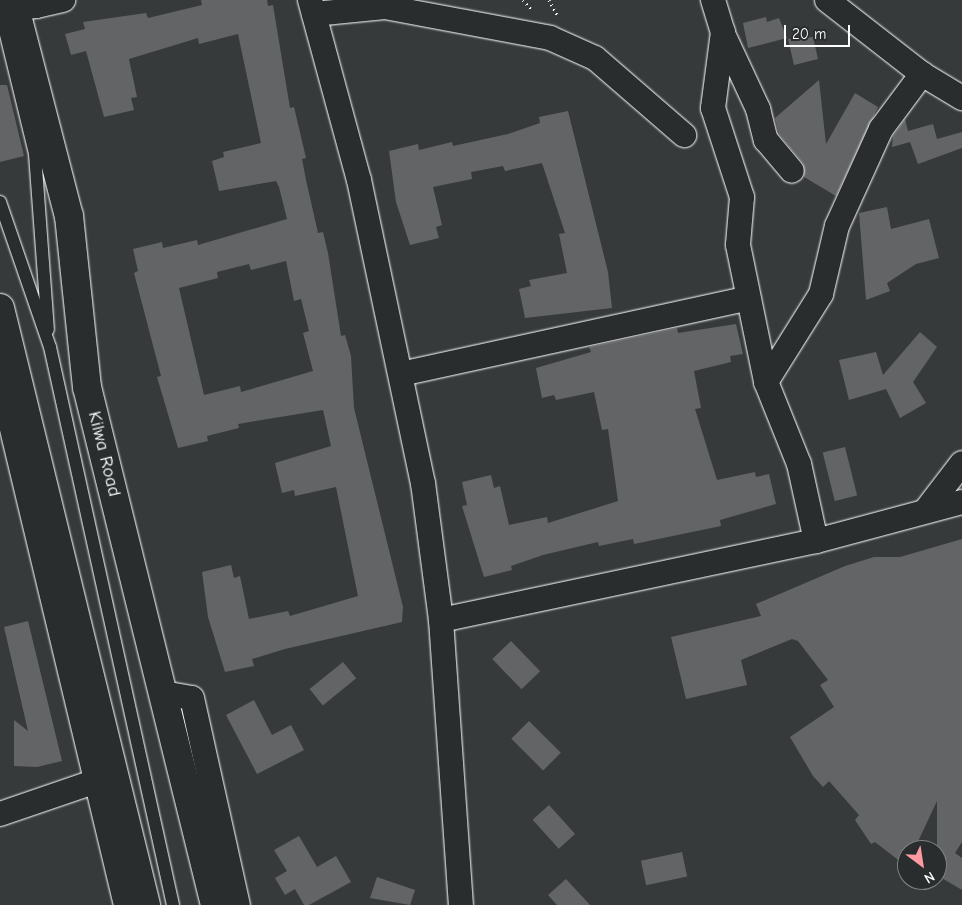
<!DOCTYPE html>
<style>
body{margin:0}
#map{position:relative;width:962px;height:905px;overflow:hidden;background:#373a3b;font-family:"Comic Neue",sans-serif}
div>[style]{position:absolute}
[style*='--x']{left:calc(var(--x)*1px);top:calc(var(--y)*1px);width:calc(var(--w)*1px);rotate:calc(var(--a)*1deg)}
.building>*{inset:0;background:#636465;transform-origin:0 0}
.path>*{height:3px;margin-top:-1.5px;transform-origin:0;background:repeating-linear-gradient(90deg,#fff 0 1px,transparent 0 5px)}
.roads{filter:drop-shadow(0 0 1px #fff) drop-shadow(0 0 1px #fff)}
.service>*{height:12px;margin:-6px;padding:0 6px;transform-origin:6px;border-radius:6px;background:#2a2d2e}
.minor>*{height:24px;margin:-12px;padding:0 12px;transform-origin:12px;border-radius:12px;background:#2a2d2e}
.trunk>*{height:28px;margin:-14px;padding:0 14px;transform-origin:14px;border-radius:14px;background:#2a2d2e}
span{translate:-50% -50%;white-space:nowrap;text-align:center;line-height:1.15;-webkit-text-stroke:4px #2a2d2e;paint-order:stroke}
.street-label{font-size:19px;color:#fff}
.north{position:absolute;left:897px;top:840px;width:50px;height:50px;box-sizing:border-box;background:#2a2d2e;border:1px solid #7f8182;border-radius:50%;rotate:149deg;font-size:14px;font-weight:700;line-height:20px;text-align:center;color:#fff}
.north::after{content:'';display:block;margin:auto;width:18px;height:22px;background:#ff9aa2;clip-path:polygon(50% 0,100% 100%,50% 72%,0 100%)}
.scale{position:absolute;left:784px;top:25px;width:66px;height:22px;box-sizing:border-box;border:2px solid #fff;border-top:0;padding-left:6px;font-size:15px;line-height:18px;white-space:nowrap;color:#fff;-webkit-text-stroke:4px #2a2d2e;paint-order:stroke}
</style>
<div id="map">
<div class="building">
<i style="clip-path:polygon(evenodd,201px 0,267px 0,268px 6px,273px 5px,290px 108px,294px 107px,306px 158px,302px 159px,306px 180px,318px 233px,323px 232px,328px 253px,341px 336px,345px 335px,351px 356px,354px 408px,403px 607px,402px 622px,285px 649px,252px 659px,254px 666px,225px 672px,208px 617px,202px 572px,231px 565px,234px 578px,240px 576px,249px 619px,288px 611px,290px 616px,358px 596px,336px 487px,295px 496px,294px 490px,282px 493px,275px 463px,331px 446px,323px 410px,238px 424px,239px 428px,207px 436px,208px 441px,178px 448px,157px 377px,161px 376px,134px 273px,138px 271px,133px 249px,162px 242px,163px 248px,197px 240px,198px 245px,287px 219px,279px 187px,276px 181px,219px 191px,212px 161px,224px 157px,223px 152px,261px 143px,238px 34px,199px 44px,198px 38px,129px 59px,137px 97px,131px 98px,134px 110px,104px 117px,86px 51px,71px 55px,65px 34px,85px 29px,83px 22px,146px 13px,148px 18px,202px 5px,201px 0,286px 261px,294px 301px,301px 299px,309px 331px,303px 333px,313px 371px,241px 392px,240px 386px,204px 395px,179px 288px,218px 278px,217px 272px,249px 264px,251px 270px,286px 261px)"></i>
<i style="clip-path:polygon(766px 17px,767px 22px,779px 18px,787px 38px,748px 48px,743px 23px)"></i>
<i style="clip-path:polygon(813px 37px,818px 59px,794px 65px,788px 39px)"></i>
<i style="clip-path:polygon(819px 80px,826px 144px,855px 93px,878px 107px,836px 196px,804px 177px,803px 163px,779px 134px,775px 118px)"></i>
<i style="clip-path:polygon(0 85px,7px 85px,24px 156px,0 162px)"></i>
<i style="clip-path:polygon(568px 111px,608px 272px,612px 308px,525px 318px,519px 289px,531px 286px,529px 280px,567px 273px,559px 234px,565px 233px,542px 163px,505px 171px,503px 166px,471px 172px,472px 179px,433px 187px,442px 225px,436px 227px,439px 238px,410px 245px,396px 202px,389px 151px,418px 144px,419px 150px,452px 142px,453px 146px,508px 134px,540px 123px,539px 117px)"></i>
<i style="clip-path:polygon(905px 119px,908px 131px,933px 124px,937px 139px,962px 132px,962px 148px,918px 164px,910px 142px,892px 147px,893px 136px)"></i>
<i style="clip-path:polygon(887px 207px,891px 229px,929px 219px,939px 258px,916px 264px,887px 283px,890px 291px,866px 300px,859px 213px)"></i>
<i style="clip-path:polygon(736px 324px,743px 354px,730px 356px,731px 362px,694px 371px,701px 408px,695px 409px,717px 480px,755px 472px,756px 477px,769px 474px,776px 504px,720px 520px,721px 526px,634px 544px,633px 539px,599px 546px,598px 542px,543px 555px,511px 566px,512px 570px,484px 577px,462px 506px,467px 505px,462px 482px,491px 475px,494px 488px,500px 486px,509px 525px,547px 517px,548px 523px,618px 501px,608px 429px,602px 430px,594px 392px,556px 400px,554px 395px,542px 398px,536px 368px,591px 352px,589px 347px,677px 328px,678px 333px)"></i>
<i style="clip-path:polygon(920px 332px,937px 347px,913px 382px,926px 403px,900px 418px,886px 389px,849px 400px,839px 360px,876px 352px,883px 375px)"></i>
<i style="left:845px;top:447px;width:50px;height:23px;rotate:76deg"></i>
<i style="clip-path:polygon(962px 539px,962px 842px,955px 853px,962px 858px,962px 890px,940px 877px,937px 881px,937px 801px,914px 850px,907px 850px,906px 866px,875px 842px,871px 844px,855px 820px,859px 815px,829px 781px,823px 787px,813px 776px,790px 737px,834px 707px,820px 685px,828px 680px,798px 641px,792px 639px,741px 660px,747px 685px,686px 699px,671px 637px,761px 616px,756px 604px,845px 566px,874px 557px,900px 557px)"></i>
<i style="clip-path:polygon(28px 621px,62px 761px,37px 767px,14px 766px,14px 720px,28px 731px,4px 627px)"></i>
<i style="left:511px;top:641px;width:42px;height:26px;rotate:46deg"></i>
<i style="left:343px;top:662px;width:21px;height:43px;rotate:51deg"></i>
<i style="clip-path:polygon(254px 700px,272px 735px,291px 725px,304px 750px,257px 774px,226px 715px)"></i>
<i style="left:529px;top:721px;width:45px;height:25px;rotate:45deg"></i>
<i style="left:549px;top:805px;width:39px;height:22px;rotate:48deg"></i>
<i style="clip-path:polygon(299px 836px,317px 867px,336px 856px,351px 882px,309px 905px,304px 905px,295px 889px,285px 895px,275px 878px,287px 871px,274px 850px)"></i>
<i style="left:682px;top:852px;width:25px;height:42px;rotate:78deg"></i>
<i style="clip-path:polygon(377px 877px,415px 890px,410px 905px,370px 898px)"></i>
<i style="clip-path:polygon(566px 879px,590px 905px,557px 905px,548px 895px)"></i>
</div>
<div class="path">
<i style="--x:523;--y:0;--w:13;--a:48"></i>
<i style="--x:549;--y:0;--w:18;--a:61"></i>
</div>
<div class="roads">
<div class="service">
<i style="--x:0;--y:10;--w:148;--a:76.3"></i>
<i style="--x:35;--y:154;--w:176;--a:85.8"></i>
<i style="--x:0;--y:202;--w:153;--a:71"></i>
<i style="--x:50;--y:347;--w:571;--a:77.57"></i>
</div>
<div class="minor">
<i style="--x:310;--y:0;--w:187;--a:74.8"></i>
<i style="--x:359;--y:180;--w:310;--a:78.1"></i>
<i style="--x:423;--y:483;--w:138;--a:82.5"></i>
<i style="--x:441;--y:620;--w:286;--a:86"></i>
<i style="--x:713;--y:0;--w:34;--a:73"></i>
<i style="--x:723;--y:32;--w:77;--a:97.5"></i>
<i style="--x:713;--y:108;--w:94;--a:72"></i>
<i style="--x:742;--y:197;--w:48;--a:94.8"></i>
<i style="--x:738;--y:245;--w:140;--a:78.4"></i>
<i style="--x:827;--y:0;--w:120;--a:37.9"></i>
<i style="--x:922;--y:74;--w:47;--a:31"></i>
<i style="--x:36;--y:6;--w:28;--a:-13"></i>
<i style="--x:0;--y:11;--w:36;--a:-8"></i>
<i style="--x:36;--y:6;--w:6;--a:-108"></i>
<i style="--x:314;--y:14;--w:71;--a:-5.6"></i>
<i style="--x:385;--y:7;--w:168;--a:10.6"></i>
<i style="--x:550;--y:38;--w:49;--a:24"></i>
<i style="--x:595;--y:58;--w:118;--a:40.9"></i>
<i style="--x:724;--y:36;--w:81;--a:65"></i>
<i style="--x:758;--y:109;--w:32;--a:76"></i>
<i style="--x:766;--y:140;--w:40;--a:50"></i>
<i style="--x:401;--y:374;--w:353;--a:-12.3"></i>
<i style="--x:0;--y:379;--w:541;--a:76.53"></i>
<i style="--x:926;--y:510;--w:59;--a:-52.5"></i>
<i style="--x:816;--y:541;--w:79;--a:-102.4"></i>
<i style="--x:799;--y:464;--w:88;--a:-111.9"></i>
<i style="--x:766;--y:382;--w:104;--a:-58"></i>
<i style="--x:821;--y:294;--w:70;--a:-76.8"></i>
<i style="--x:837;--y:226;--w:107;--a:-65.6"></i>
<i style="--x:881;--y:129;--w:69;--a:-53.3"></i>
<i style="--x:441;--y:620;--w:383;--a:-11.9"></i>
<i style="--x:816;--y:541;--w:151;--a:-15"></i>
<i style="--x:163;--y:693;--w:29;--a:10"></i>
<i style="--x:192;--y:698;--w:212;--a:77.5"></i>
<i style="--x:0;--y:814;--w:117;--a:-18.9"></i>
</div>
<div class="trunk">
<i style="--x:13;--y:0;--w:223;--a:75.5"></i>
<i style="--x:69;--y:216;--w:172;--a:84"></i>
<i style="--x:87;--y:387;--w:534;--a:76.12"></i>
<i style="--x:0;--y:308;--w:615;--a:76.26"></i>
</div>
</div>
<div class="street-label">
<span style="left:104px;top:454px;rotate:76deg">Kilwa Road</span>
</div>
<div class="north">N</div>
<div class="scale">20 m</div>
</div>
